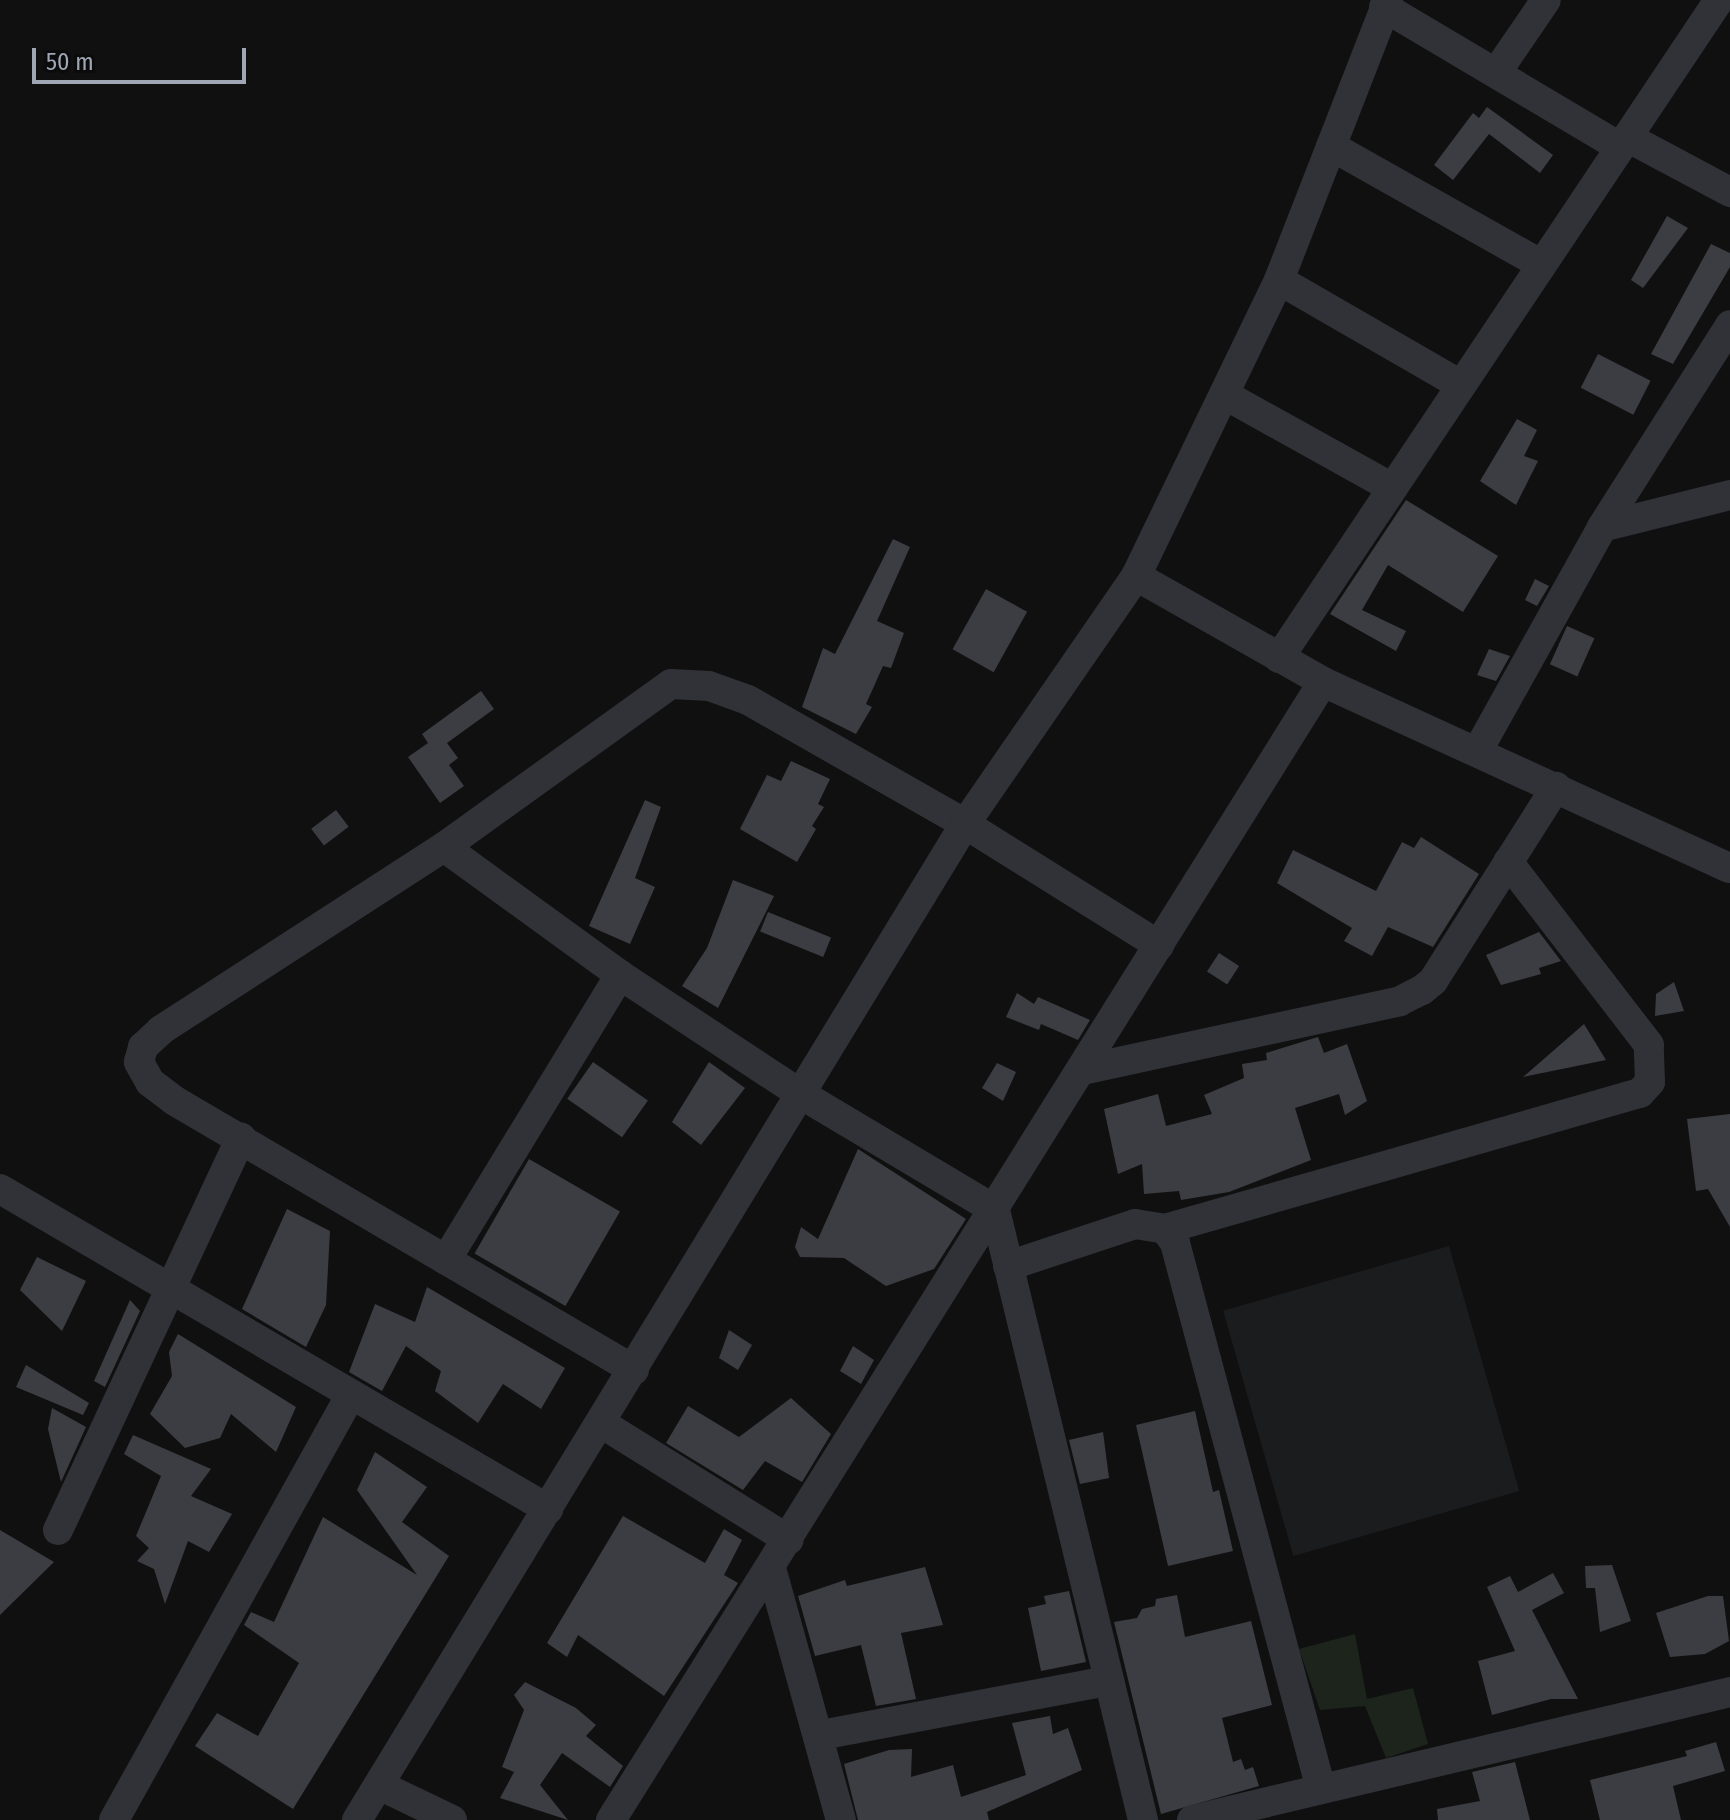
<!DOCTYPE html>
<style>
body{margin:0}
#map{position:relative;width:1730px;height:1820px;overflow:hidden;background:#101011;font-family:"Fira Sans Condensed",sans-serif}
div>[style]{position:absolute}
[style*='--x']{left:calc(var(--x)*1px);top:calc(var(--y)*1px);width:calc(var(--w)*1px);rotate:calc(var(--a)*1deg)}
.built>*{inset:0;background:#1b1c1e;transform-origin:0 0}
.green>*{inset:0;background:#1c241c}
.building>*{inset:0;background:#3c3d42;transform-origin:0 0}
.street>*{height:30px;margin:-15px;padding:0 15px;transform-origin:15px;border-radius:15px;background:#303237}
span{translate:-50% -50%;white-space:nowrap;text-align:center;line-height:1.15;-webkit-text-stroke:8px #0b0b0c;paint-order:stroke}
.scale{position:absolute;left:32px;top:48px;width:214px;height:36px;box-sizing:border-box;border:4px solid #9fa7b4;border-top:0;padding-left:10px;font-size:24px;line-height:28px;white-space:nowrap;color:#9fa7b4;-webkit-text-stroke:6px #0b0b0c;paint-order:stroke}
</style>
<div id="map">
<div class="built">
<i style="left:1449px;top:1246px;width:255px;height:235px;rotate:74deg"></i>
</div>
<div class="green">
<i style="clip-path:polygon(1355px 1634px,1367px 1699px,1413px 1688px,1428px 1744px,1386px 1758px,1365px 1706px,1320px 1710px,1299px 1649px)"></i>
</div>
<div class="building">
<i style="clip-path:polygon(1487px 107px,1553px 155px,1540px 173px,1489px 134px,1453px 180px,1434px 165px,1473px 113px,1479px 118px)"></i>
<i style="clip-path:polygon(1667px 216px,1688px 228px,1643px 288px,1631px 280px)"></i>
<i style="clip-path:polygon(1711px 244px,1730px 253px,1730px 267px,1673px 364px,1651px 354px)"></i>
<i style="left:1598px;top:354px;width:59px;height:38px;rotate:27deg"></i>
<i style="clip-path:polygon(1517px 419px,1537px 430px,1524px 456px,1538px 461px,1516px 505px,1480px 481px)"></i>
<i style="clip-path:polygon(1406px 500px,1498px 556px,1463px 612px,1388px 565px,1362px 610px,1406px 631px,1396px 651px,1330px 614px)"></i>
<i style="clip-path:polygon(893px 539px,910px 547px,877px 621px,904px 633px,891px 668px,883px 666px,866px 704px,872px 707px,856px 734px,802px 707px,823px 648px,835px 654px)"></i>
<i style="clip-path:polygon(1535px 579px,1549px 586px,1537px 606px,1525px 600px)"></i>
<i style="left:986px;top:589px;width:47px;height:69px;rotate:29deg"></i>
<i style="left:1567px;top:626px;width:30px;height:42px;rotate:24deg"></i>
<i style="clip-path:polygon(1489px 649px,1510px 656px,1496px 681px,1477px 675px)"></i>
<i style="clip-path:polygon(481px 691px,494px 709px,447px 743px,458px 758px,449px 765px,464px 786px,440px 803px,408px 757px,428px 743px,422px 734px)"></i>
<i style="clip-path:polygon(791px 761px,830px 779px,818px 804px,824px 807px,812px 826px,816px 829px,797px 862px,740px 829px,767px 775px,781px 781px)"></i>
<i style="clip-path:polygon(645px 800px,661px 807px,635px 878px,655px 887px,630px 944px,589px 926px)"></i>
<i style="left:336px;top:810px;width:21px;height:31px;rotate:53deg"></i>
<i style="clip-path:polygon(1421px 837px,1479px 874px,1433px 947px,1388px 927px,1372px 956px,1344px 941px,1352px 928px,1277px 883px,1293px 850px,1376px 891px,1402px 842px,1414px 848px)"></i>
<i style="clip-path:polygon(733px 880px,774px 896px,718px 1008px,682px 986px,707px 948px)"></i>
<i style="left:768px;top:912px;width:68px;height:21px;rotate:22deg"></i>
<i style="clip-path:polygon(1539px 932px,1561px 961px,1539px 968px,1541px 974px,1501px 985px,1486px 955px)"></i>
<i style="left:1219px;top:953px;width:24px;height:22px;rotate:33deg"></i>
<i style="clip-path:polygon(1674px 982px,1684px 1011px,1655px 1016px,1656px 994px)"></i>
<i style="clip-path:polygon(1017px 993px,1034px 1004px,1038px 997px,1090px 1020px,1078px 1040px,1041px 1024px,1039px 1030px,1006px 1017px)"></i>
<i style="clip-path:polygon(1584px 1024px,1606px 1060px,1523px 1077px)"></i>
<i style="clip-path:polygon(1318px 1037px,1324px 1053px,1347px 1044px,1367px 1101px,1345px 1115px,1339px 1094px,1295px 1108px,1311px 1160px,1229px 1192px,1181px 1200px,1179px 1191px,1144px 1194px,1142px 1164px,1118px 1174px,1104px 1109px,1158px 1094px,1166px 1126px,1212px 1114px,1204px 1095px,1244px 1078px,1242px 1064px,1267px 1060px,1266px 1053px)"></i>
<i style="left:593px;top:1062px;width:67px;height:45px;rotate:35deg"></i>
<i style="clip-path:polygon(709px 1062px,745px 1088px,701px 1145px,672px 1122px)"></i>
<i style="clip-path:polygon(997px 1063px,1016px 1072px,1003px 1101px,982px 1088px)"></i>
<i style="clip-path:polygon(1730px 1114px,1730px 1227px,1708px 1189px,1696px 1191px,1687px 1119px)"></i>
<i style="clip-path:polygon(858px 1149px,966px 1219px,934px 1269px,886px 1286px,844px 1258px,800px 1257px,795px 1247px,801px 1227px,818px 1239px)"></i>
<i style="left:529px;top:1159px;width:105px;height:109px;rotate:30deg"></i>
<i style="clip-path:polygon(287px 1209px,330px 1231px,326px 1305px,306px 1347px,242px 1309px)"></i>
<i style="clip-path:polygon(37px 1257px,86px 1281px,62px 1331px,20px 1290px)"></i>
<i style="clip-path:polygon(427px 1287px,565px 1368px,541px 1409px,503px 1384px,478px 1423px,435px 1391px,441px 1371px,406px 1346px,382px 1391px,349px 1372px,375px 1304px,415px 1322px)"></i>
<i style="clip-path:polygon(130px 1300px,140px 1311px,105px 1387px,94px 1381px)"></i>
<i style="clip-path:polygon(729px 1330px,752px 1345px,738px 1370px,719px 1358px)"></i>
<i style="clip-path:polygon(178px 1334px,296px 1407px,276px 1452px,231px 1414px,220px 1438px,185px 1448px,150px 1414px,172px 1376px,169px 1352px)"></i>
<i style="clip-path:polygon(853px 1346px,874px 1360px,861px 1384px,840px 1371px)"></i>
<i style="clip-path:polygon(26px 1365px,89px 1403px,83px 1415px,16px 1387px)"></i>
<i style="clip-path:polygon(791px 1398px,831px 1434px,802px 1482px,765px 1461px,743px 1490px,666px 1443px,688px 1406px,739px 1437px)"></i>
<i style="clip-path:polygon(52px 1408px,86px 1427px,61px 1482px,48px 1429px)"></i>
<i style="clip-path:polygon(1195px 1411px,1213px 1492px,1219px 1490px,1233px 1551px,1168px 1566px,1136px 1425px)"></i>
<i style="clip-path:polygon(1103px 1432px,1109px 1478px,1080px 1484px,1069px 1440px)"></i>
<i style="clip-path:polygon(133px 1435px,211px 1469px,191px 1496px,232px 1514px,209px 1552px,188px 1541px,165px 1604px,154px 1569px,137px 1561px,149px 1548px,136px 1536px,161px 1476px,124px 1454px)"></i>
<i style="clip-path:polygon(375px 1452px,427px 1487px,402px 1522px,449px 1556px,293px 1809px,195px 1746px,217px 1713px,258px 1736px,299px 1663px,244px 1625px,251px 1612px,274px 1622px,323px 1517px,417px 1575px,357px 1490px)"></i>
<i style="clip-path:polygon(623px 1516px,705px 1563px,724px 1529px,742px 1540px,724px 1575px,738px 1583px,664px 1696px,578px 1635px,567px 1657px,547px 1643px)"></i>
<i style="clip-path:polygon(0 1530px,54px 1562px,0 1615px)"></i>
<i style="clip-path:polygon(1612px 1565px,1631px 1621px,1600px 1632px,1595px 1588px,1586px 1588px,1585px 1566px)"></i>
<i style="clip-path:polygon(925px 1567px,943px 1625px,901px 1633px,916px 1699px,876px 1706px,861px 1645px,815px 1656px,798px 1596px,845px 1580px,847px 1586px)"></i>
<i style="clip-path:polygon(1553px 1573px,1564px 1593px,1532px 1610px,1578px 1699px,1551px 1699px,1492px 1715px,1478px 1661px,1515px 1651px,1487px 1587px,1510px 1576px,1518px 1592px)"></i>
<i style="clip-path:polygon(1069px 1591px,1086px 1662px,1041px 1671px,1028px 1608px,1046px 1604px,1044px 1596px)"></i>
<i style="clip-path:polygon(1177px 1595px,1185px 1637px,1251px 1621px,1272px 1705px,1222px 1718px,1233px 1762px,1241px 1759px,1245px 1770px,1253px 1767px,1259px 1786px,1161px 1814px,1114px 1622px,1137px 1618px,1142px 1609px,1155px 1606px,1156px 1599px)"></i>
<i style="clip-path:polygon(1708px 1596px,1723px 1596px,1729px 1641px,1705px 1654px,1670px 1657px,1656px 1613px)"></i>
<i style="clip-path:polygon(525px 1682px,576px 1708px,596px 1725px,586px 1736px,623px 1766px,610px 1787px,562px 1753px,540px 1785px,568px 1820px,500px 1798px,514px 1772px,502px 1767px,524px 1710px,514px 1695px)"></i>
<i style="clip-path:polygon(1050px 1716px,1053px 1734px,1068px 1728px,1082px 1770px,987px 1812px,989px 1820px,858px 1820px,844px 1764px,889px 1750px,912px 1749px,911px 1777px,953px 1765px,961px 1797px,1026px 1775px,1012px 1723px)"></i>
<i style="clip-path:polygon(1716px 1742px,1725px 1771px,1673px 1786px,1681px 1820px,1600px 1820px,1590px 1780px,1687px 1756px,1685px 1751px)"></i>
<i style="clip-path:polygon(1515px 1762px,1530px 1820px,1438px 1820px,1437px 1809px,1480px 1801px,1472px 1772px)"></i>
</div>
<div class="street">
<i style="--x:1384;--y:7;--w:274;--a:30.7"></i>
<i style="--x:1496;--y:73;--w:88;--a:-55.6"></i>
<i style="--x:1627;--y:137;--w:117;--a:28.1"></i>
<i style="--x:1331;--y:146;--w:242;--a:29.4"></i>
<i style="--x:1279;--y:280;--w:210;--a:30"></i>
<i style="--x:1227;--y:396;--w:189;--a:29.1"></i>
<i style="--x:1602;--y:527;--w:132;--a:-14"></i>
<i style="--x:1136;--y:576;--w:215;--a:29.5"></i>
<i style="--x:1323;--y:682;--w:447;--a:24.6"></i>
<i style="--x:1279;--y:658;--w:792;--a:-56.23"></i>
<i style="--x:1477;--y:752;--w:257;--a:-60.9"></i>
<i style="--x:1602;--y:527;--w:239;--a:-57.6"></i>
<i style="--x:444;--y:847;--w:218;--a:36"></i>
<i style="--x:620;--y:975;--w:214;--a:33.4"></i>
<i style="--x:799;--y:1093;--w:228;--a:30.8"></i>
<i style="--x:995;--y:1210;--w:628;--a:76.36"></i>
<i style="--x:1082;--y:1070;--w:325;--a:-12.2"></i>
<i style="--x:1400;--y:1001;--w:25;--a:-27"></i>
<i style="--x:1422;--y:990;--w:14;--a:-39"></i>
<i style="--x:1433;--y:981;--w:230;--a:-57.6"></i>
<i style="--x:0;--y:1189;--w:635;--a:30.28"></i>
<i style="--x:1165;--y:1229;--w:494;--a:-16"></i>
<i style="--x:1640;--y:1093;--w:15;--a:-48"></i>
<i style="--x:1650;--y:1082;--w:37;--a:-92"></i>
<i style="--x:1649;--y:1045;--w:231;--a:-127.6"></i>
<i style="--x:446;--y:1260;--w:334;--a:-58.6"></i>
<i style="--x:1008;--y:1266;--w:134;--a:-18.3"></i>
<i style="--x:1135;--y:1224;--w:30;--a:9"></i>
<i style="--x:1165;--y:1229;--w:17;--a:54"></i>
<i style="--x:1175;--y:1243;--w:565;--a:75.03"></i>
<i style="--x:634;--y:1370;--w:532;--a:-149.63"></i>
<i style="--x:175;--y:1101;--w:31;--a:-143"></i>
<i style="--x:150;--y:1082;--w:23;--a:-119"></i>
<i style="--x:139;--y:1062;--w:16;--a:-75"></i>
<i style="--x:143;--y:1047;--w:25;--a:-43"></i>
<i style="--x:161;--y:1030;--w:337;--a:-32.9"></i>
<i style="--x:444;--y:847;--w:279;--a:-35.7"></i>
<i style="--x:671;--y:684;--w:38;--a:3"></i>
<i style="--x:709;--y:686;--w:41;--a:19.7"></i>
<i style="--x:748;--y:700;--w:250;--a:29.7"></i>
<i style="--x:965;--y:824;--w:229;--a:32"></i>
<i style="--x:601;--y:1423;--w:221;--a:31.9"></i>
<i style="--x:58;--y:1530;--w:433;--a:-65"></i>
<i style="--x:771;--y:1568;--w:262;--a:74.5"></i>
<i style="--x:821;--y:1735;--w:290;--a:-10.7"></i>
<i style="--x:379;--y:1785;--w:81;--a:25.6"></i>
<i style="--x:114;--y:1820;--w:487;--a:-60.9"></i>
<i style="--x:357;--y:1820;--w:1167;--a:-58.6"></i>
<i style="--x:965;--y:824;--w:301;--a:-55.4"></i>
<i style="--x:1136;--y:576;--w:329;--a:-64.2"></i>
<i style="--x:1279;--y:280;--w:300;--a:-68.7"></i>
<i style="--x:611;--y:1820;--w:1342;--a:-57.97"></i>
<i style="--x:1192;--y:1820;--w:553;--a:-13.38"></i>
</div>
<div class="scale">50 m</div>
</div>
